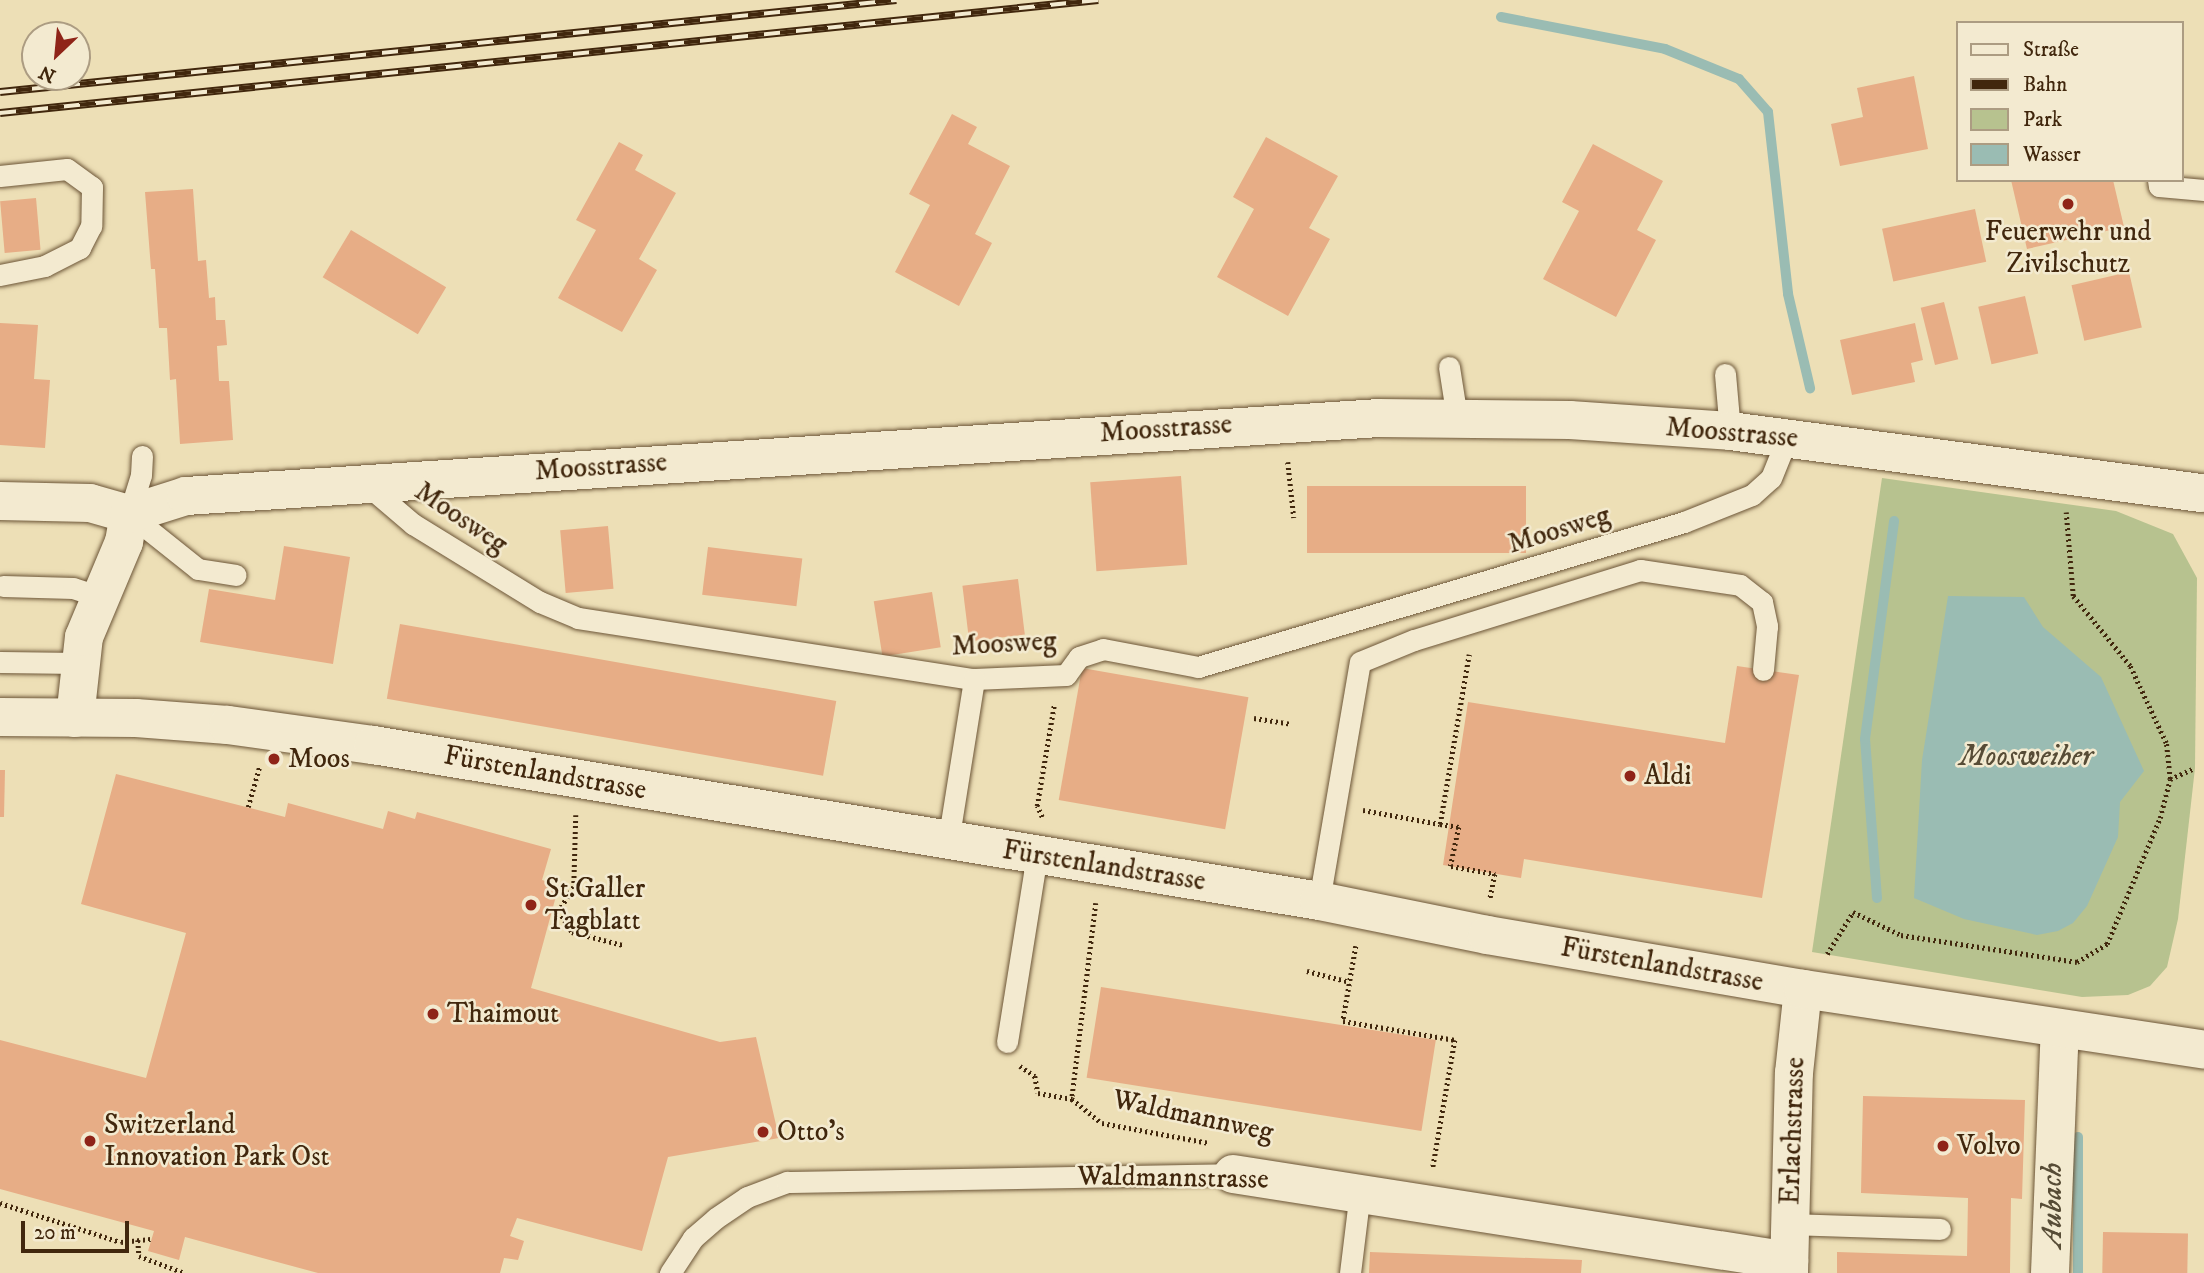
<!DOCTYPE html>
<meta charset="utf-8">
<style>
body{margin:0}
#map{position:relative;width:2204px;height:1273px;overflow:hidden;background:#eddfb6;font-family:"IM FELL DW Pica",serif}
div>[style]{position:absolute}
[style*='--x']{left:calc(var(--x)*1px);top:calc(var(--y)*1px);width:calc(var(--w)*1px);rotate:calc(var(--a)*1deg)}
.green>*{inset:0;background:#b7c28f}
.water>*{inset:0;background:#9abcb3}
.stream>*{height:10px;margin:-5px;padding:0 5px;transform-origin:5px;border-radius:5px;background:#9abcb3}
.building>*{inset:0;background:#e7ad86;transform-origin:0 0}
.path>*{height:4.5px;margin-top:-2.25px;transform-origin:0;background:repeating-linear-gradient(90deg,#41270d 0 2px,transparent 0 5.5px)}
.roads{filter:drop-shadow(0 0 2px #6c5537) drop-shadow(0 0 2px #6c5537)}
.service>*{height:21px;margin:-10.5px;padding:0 10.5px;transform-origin:10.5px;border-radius:10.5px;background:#f3ead0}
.minor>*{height:38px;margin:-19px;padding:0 19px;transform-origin:19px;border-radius:19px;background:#f3ead0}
.secondary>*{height:38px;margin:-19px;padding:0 19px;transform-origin:19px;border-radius:19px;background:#f3ead0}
.rail>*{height:8px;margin-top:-4px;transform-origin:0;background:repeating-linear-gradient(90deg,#f3ead0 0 16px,#41270d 0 32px);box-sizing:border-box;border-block:2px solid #41270d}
.dots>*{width:19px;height:19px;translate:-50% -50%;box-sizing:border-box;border:4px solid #f3ead0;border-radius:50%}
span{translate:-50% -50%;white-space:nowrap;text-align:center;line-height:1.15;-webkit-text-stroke:5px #f3ead0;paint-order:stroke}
.poi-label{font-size:28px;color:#41270d}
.left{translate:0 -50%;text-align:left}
.street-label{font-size:28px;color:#41270d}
.water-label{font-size:30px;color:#574c36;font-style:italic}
.legend{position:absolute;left:1956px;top:21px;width:228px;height:161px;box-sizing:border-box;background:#f3ead0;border:2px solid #ac9c82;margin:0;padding:9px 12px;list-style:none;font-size:21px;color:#41270d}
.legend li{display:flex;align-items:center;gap:14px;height:35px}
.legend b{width:35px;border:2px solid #ac9c82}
.north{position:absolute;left:21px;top:21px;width:70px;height:70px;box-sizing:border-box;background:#f3ead0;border:2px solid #ac9c82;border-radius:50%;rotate:206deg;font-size:19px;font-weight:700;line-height:28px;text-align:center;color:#41270d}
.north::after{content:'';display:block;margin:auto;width:24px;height:32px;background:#8f2418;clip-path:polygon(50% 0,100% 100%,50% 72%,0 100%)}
.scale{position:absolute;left:21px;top:1221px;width:108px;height:32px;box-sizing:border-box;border:4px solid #41270d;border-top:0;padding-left:9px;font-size:21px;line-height:24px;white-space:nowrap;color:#41270d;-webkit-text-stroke:5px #f3ead0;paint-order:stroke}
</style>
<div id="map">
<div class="green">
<i style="clip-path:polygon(1882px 478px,2116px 511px,2173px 534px,2197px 578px,2195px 768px,2178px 919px,2167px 967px,2150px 986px,2128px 995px,2082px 997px,1812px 952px)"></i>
</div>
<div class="water">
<i style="clip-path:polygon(1948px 596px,2024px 597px,2043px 627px,2101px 677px,2144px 771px,2120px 802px,2118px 837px,2087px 906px,2073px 923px,2058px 931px,2037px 935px,1964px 919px,1914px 898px,1922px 760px)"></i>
</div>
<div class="stream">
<i style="--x:1501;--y:17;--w:167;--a:11"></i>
<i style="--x:1665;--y:49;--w:80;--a:22.1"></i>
<i style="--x:1739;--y:79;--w:44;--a:48.7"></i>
<i style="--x:1768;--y:112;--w:183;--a:83.7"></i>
<i style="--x:1788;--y:294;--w:97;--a:76.8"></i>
<i style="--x:1877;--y:898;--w:159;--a:-94.3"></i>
<i style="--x:1865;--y:739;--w:220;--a:-82.4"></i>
<i style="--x:2078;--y:1137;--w:136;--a:90"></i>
</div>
<div class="building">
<i style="clip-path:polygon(1914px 76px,1928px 149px,1840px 166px,1831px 124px,1863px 117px,1857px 88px)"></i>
<i style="clip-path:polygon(952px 114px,977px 127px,968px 144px,1010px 166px,975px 234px,992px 243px,959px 306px,895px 272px,930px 205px,909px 194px)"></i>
<i style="clip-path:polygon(1266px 137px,1338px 176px,1309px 228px,1330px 239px,1288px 316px,1217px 277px,1254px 209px,1233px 197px)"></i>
<i style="clip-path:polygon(619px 142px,643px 155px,635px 170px,676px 193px,639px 259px,657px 270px,622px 332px,558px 298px,596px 230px,576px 220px)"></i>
<i style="clip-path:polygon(1593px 144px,1663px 181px,1637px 230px,1656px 240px,1616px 317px,1543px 279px,1579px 211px,1562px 202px)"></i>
<i style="clip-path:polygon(2011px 180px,2113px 180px,2124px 227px,2027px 249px)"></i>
<i style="clip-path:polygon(193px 189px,198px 261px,206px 260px,209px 298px,215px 297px,216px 320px,225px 320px,227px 345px,217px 346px,219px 381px,229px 381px,233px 440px,180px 444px,176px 379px,170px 380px,167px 328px,159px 328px,155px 269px,151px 269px,145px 192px)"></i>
<i style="left:36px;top:198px;width:52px;height:36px;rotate:85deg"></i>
<i style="left:1975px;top:209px;width:54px;height:95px;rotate:78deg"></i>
<i style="left:351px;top:230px;width:111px;height:55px;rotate:31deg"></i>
<i style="left:2129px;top:272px;width:57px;height:59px;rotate:77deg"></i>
<i style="left:2025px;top:296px;width:59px;height:48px;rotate:77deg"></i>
<i style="left:1944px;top:302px;width:59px;height:24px;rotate:76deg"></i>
<i style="clip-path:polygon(0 323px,38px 325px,34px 379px,50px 380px,45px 448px,0 445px)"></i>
<i style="clip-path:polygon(1915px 323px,1923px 360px,1911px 363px,1915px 382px,1852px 395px,1840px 340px)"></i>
<i style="left:1181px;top:476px;width:89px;height:91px;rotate:86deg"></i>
<i style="left:1526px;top:486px;width:67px;height:219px;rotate:90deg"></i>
<i style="left:608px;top:526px;width:63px;height:48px;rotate:85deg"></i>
<i style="clip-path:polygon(284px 546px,350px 557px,333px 664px,200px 642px,209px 589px,275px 600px)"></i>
<i style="left:708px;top:547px;width:95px;height:48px;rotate:7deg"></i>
<i style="left:1018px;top:579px;width:56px;height:56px;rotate:83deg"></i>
<i style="left:932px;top:592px;width:56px;height:59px;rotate:81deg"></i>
<i style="left:400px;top:624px;width:443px;height:76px;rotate:10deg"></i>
<i style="clip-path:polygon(1737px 666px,1799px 675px,1762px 898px,1524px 859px,1521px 878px,1443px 865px,1468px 702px,1725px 743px)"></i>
<i style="left:1082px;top:668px;width:169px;height:134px;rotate:10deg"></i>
<i style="clip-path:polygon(0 770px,5px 770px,4px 817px,0 817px)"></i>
<i style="clip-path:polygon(116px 774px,285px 817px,288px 803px,383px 829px,388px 811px,415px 819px,417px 812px,551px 849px,542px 880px,559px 885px,531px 988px,720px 1042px,756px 1037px,779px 1138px,668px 1157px,642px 1251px,517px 1218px,510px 1236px,524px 1241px,518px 1260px,504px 1258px,500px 1273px,318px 1273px,185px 1237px,179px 1260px,148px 1251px,154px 1231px,0 1189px,0 1040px,146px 1078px,186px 933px,81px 904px)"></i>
<i style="left:1101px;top:987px;width:339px;height:92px;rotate:9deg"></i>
<i style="clip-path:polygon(1863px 1096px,2025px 1100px,2022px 1199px,2011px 1198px,2010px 1273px,1837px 1273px,1837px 1252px,1967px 1256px,1968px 1198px,1861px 1193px)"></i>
<i style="left:2103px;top:1232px;width:85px;height:41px;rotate:1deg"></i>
<i style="clip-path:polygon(1370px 1252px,1582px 1260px,1581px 1273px,1369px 1273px)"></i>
</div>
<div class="path">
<i style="--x:1288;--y:462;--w:56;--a:83.9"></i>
<i style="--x:1254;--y:718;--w:36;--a:9"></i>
<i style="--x:2170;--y:779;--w:27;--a:-24"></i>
<i style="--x:248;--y:807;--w:41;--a:-74.2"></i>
<i style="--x:1363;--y:810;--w:78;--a:10.3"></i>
<i style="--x:1440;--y:824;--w:172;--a:-80.3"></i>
<i style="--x:576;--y:815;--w:72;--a:91.6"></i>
<i style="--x:574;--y:887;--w:28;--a:122"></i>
<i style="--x:559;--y:911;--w:25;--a:58"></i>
<i style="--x:572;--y:932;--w:53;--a:14.3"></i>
<i style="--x:1042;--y:817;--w:12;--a:-114"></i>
<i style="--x:1037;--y:806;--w:102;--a:-80.4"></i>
<i style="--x:1440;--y:824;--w:19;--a:9"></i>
<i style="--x:1459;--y:827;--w:40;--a:102"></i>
<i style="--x:1451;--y:866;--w:45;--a:10.3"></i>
<i style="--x:1495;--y:874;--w:25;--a:101"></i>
<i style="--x:1096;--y:903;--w:197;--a:97"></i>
<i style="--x:1072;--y:1099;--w:38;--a:39"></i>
<i style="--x:1102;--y:1123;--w:109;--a:10.6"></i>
<i style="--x:1356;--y:946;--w:76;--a:99.8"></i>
<i style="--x:1343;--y:1021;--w:114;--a:9.6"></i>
<i style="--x:1455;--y:1040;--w:130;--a:99.8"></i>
<i style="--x:1827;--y:954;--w:49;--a:-58.2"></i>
<i style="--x:1853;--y:912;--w:53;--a:25.6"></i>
<i style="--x:1901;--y:935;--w:178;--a:8.7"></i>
<i style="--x:2077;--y:962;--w:35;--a:-31"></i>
<i style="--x:2107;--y:944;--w:137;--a:-67.2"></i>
<i style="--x:2160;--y:818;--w:40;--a:-75.6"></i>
<i style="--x:2170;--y:779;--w:36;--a:-96"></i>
<i style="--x:2166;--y:743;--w:85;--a:-115.1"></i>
<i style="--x:2130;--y:666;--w:90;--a:-129.2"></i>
<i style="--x:2073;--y:596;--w:84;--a:-94.8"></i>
<i style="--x:1307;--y:971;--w:44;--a:14.3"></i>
<i style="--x:1020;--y:1066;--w:18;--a:34"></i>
<i style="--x:1035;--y:1076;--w:17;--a:80"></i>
<i style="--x:1038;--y:1093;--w:35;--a:10"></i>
<i style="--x:0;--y:1203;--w:127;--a:17.9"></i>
<i style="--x:121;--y:1242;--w:30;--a:-6"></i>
<i style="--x:138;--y:1240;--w:16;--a:86"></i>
<i style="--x:139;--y:1256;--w:49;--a:20.3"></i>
</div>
<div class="roads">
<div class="service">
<i style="--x:0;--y:176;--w:67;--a:-6"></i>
<i style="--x:67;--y:169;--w:31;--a:36"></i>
<i style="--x:92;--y:187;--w:39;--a:91"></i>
<i style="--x:91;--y:226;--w:25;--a:117"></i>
<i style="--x:80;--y:248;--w:39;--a:153"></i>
<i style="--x:45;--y:266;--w:46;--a:168.7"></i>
<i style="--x:2158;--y:180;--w:6;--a:81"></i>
<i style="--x:2159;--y:186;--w:45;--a:5.1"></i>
<i style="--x:1449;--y:367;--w:52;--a:81.1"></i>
<i style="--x:1725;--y:374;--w:57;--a:85"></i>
<i style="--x:142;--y:456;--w:19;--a:93"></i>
<i style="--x:141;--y:475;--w:41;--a:107.1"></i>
<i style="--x:129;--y:514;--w:88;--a:38.6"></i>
<i style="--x:198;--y:569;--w:38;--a:9"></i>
<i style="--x:366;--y:484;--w:62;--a:40.4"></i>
<i style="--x:413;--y:524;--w:149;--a:31.6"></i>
<i style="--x:540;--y:602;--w:41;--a:22.8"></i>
<i style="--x:578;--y:618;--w:401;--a:8.8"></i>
<i style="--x:974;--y:679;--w:92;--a:-2.5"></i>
<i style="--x:1066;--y:675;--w:22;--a:-54"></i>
<i style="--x:1079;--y:657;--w:25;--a:-18"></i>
<i style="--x:1103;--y:649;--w:97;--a:10.7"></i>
<i style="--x:1198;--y:667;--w:507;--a:-16.61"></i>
<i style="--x:1684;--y:522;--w:73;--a:-21.7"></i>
<i style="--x:1752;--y:495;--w:25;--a:-42"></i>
<i style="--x:1771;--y:478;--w:45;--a:-68"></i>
<i style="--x:3;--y:586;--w:70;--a:1.6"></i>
<i style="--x:73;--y:588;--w:28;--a:18"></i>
<i style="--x:0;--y:662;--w:79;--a:0.7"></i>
<i style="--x:948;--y:842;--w:165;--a:-80.9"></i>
<i style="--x:1319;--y:901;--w:242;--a:-80.3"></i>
<i style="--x:1360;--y:662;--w:58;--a:-22.2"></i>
<i style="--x:1414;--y:640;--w:237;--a:-17.2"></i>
<i style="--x:1640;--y:570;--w:101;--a:8.5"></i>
<i style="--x:1740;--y:585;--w:28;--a:38"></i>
<i style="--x:1762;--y:602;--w:25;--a:78"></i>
<i style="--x:1767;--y:626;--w:44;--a:95.2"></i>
<i style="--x:1007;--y:1042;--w:189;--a:-80.9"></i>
<i style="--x:1791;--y:1224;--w:149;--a:1.9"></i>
<i style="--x:670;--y:1273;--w:42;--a:-56.7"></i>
<i style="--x:693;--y:1238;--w:30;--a:-41"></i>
<i style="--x:716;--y:1218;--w:37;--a:-34"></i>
<i style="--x:747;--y:1197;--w:43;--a:-20.6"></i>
<i style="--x:787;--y:1182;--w:446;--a:-1"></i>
<i style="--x:1350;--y:1273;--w:83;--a:-83"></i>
</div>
<div class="minor">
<i style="--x:0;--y:501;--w:90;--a:1.3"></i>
<i style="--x:90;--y:503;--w:41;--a:15.8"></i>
<i style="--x:75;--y:718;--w:81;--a:-83.7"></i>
<i style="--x:84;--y:637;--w:103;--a:-67.2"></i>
<i style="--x:124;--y:542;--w:28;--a:-80"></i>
<i style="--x:129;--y:514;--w:60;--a:-17.5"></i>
<i style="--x:186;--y:496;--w:1195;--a:-3.74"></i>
<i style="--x:1378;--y:418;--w:192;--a:0.6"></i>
<i style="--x:1570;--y:420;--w:160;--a:3.9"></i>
<i style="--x:1730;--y:431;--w:478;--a:7.5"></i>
<i style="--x:1233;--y:1174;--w:563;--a:8.89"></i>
<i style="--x:1789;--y:1273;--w:200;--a:-88.6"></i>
<i style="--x:1794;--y:1073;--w:84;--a:-83.9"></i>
<i style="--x:2050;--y:1273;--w:244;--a:-87.7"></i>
</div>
<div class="secondary">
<i style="--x:0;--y:717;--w:136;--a:0.4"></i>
<i style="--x:136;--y:718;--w:92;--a:4.4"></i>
<i style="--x:228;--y:725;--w:146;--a:7.9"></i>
<i style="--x:373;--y:745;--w:959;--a:9.36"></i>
<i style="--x:1319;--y:901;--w:171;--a:11.4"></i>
<i style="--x:1487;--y:935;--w:321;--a:9.7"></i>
<i style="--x:1803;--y:989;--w:406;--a:8.6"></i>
</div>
</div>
<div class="rail">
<i style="--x:0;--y:92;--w:901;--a:-5.86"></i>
<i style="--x:0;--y:113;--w:1104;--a:-5.88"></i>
</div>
<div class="dots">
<i style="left:2068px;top:204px;background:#8f2418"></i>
<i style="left:274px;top:759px;background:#8f2418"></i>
<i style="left:1630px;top:776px;background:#8f2418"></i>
<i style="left:531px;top:905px;background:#8f2418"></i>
<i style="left:433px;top:1014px;background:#8f2418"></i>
<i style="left:763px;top:1132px;background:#8f2418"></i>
<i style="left:90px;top:1141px;background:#8f2418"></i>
<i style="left:1943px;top:1146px;background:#8f2418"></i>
</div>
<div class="poi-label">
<span style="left:2068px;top:248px">Feuerwehr und<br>Zivilschutz</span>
<span class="left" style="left:288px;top:759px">Moos</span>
<span class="left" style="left:1644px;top:776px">Aldi</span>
<span class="left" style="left:545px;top:905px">St.Galler<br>Tagblatt</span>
<span class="left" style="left:447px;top:1014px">Thaimout</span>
<span class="left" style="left:104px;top:1141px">Switzerland<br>Innovation Park Ost</span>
<span class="left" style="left:777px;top:1132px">Otto's</span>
<span class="left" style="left:1957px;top:1146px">Volvo</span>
</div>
<div class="street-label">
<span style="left:1166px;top:429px;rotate:-4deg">Moosstrasse</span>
<span style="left:1732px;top:433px;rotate:5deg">Moosstrasse</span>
<span style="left:601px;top:467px;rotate:-4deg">Moosstrasse</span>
<span style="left:461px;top:518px;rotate:34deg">Moosweg</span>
<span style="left:1559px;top:530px;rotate:-17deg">Moosweg</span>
<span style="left:1004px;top:644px;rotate:-3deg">Moosweg</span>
<span style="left:545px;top:773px;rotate:10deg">Fürstenlandstrasse</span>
<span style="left:1104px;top:866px;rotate:9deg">Fürstenlandstrasse</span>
<span style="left:1662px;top:965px;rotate:10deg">Fürstenlandstrasse</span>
<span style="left:1193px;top:1116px;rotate:12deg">Waldmannweg</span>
<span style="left:1793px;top:1131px;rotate:-88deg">Erlachstrasse</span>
<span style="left:1173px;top:1178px;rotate:1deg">Waldmannstrasse</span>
</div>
<div class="water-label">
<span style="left:2026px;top:757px">Moosweiher</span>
<span style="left:2053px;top:1205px;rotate:-90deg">Aubach</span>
</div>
<ul class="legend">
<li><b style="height:9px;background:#f3ead0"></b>Straße</li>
<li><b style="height:9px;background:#41270d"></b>Bahn</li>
<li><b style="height:19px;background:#b7c28f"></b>Park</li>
<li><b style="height:19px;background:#9abcb3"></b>Wasser</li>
</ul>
<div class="north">N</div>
<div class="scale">20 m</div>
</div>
